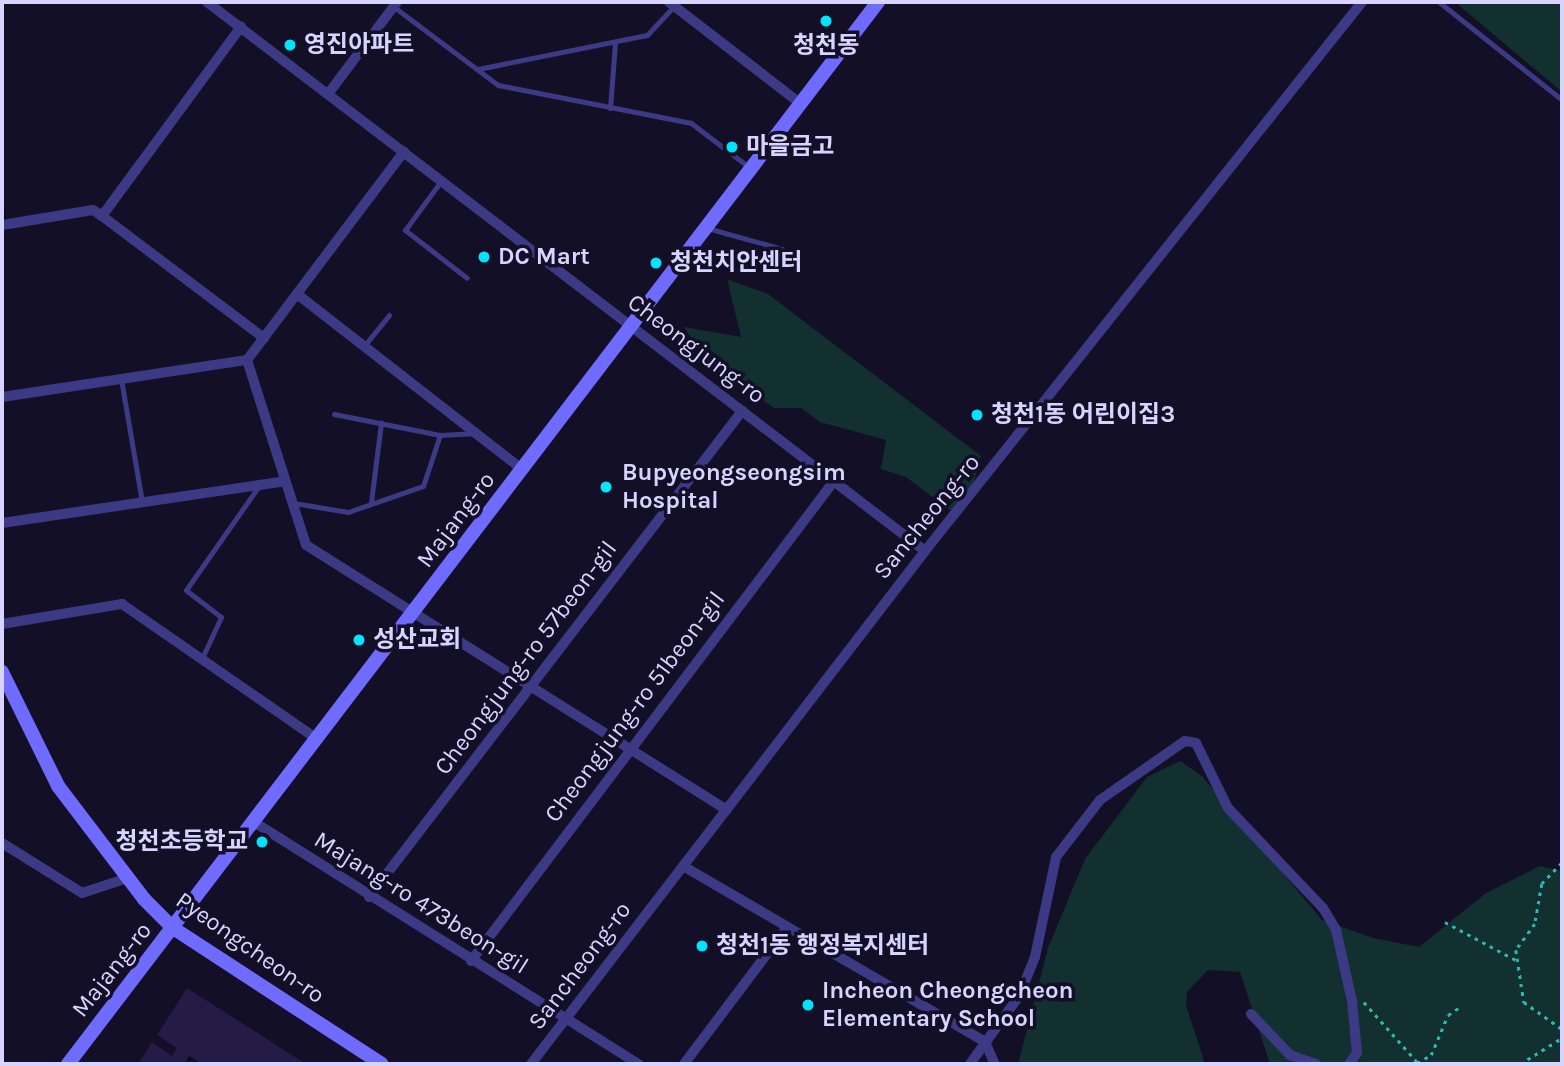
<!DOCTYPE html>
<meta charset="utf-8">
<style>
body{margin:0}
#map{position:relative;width:1564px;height:1066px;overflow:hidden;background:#130f26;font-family:Karla,"Noto Sans KR",sans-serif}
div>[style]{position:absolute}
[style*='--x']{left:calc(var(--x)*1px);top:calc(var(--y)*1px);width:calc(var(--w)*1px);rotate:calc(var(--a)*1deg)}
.green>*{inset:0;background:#12302f}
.shadow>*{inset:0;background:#0007}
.building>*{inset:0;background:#241b47}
.path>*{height:2.5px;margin-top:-1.25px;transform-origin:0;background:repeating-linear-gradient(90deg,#2fb8b0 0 3.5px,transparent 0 8.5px)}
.lane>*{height:5px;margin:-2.5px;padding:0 2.5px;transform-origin:2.5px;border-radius:2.5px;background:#3d3a85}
.street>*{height:10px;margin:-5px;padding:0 5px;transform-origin:5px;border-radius:5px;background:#3d3a85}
.secondary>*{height:14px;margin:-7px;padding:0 7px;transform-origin:7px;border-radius:7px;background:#6f6bff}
.dots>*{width:19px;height:19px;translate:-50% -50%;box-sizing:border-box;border:4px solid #130f26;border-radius:50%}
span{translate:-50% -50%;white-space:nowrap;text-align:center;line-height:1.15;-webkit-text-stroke:7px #130f26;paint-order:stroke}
.poi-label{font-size:24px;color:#d9d4ff;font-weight:700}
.left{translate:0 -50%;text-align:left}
.right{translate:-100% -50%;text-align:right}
.street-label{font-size:24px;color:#d9d4ff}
.frame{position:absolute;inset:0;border:4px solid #d9d4ff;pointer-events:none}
</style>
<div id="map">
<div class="green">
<i style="clip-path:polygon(1455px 2px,1562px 2px,1562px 92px)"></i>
<i style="clip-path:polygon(727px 279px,768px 294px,981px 456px,970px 496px,954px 513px,906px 477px,881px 469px,886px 440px,820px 422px,801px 408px,774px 408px,734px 380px,708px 347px,697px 346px,684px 327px,741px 337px)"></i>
<i style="clip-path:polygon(1180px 761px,1202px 776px,1322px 920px,1373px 938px,1419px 947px,1486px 893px,1540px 866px,1562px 871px,1562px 1064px,1270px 1064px,1240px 972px,1208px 970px,1187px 992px,1186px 1005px,1205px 1064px,1018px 1064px,1048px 948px,1085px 859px,1147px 777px)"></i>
</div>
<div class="shadow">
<i style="clip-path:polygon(2px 198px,7px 223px,2px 224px)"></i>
<i style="clip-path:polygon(195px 995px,304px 1064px,197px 1059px,140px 1064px,152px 1045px,173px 1058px)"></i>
</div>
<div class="building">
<i style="clip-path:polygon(187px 988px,306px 1064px,202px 1064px,189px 1056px,184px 1064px,138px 1064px,152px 1042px,172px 1056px,177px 1048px,157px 1035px)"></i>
</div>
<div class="path">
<i style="--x:1562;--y:863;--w:29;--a:134"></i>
<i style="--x:1542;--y:884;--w:41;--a:99.9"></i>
<i style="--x:1535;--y:924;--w:32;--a:126"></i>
<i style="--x:1516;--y:950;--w:53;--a:81.3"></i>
<i style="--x:1524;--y:1002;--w:47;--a:35.4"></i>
<i style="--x:1445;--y:922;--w:81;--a:28.2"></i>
<i style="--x:1364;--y:1002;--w:83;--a:48.4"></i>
<i style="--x:1417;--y:1063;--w:16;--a:-30"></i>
<i style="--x:1431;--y:1055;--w:43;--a:-67"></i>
<i style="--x:1448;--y:1015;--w:14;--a:-34"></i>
<i style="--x:1520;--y:1064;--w:49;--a:-31.8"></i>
</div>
<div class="lane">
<i style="--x:1439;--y:2;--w:157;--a:38.5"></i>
<i style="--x:394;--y:7;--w:130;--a:36.9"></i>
<i style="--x:498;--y:85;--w:197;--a:11.1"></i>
<i style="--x:691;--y:123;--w:73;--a:37.2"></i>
<i style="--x:478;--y:69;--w:172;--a:-11.4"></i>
<i style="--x:647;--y:35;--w:40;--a:-47"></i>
<i style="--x:610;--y:108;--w:65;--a:-85.6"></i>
<i style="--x:441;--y:181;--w:61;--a:126.3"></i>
<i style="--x:405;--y:230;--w:78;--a:37.7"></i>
<i style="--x:707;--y:228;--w:78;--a:15.6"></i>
<i style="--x:364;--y:346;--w:40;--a:-51"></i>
<i style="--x:121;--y:379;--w:125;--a:80.3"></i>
<i style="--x:334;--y:414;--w:108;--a:11.2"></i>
<i style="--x:440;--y:435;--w:33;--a:-3"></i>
<i style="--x:371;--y:502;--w:80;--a:-82.8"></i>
<i style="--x:294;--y:503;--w:55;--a:9.5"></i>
<i style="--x:348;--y:512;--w:79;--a:-19.1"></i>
<i style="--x:423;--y:486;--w:54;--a:-71.6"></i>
<i style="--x:203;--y:656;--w:43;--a:-65.2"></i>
<i style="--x:221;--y:617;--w:44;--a:-142.4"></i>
<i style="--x:186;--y:590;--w:126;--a:-55"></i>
</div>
<div class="street">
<i style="--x:207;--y:2;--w:904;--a:37.4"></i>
<i style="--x:669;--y:2;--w:167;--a:37.7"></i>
<i style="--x:328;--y:94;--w:115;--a:-53.1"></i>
<i style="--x:102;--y:216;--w:203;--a:37"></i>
<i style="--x:2;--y:225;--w:92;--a:-9.4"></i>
<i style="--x:93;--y:210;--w:11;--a:34"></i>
<i style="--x:102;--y:216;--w:235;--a:-53.7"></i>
<i style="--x:297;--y:294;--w:286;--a:37.9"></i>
<i style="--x:247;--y:360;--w:194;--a:72.3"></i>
<i style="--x:306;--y:545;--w:497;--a:32.2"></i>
<i style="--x:2;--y:397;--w:248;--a:-8.6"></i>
<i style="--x:247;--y:360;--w:261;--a:-53"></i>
<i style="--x:2;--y:523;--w:286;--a:-8.4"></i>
<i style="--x:2;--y:624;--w:122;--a:-9.5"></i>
<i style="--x:122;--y:604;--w:237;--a:34.7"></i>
<i style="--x:254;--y:822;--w:455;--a:32.2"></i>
<i style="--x:2;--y:843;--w:94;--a:32"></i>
<i style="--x:82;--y:893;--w:45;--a:-18"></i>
<i style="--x:683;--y:866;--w:350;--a:30.2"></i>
<i style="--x:369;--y:897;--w:613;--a:-52.49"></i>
<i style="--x:471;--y:961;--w:602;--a:-52.9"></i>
<i style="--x:1251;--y:1014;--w:57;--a:46.4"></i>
<i style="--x:1290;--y:1055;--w:28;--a:19"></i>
<i style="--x:985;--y:1042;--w:24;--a:66"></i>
<i style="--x:531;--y:1064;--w:647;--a:-52.47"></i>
<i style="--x:925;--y:551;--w:702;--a:-51.48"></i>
<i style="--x:684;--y:1064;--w:168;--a:-53"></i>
<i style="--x:970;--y:1064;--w:84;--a:-54.2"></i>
<i style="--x:1019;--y:996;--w:42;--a:-67.7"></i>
<i style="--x:1035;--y:957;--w:102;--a:-78.1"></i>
<i style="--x:1056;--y:857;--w:72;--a:-52.3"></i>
<i style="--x:1100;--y:800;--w:103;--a:-34.8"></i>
<i style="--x:1185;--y:741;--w:11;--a:10"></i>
<i style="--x:1196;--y:743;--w:72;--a:63.8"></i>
<i style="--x:1228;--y:808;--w:138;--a:46.5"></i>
<i style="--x:1323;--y:908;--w:26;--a:59"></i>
<i style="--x:1336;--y:930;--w:73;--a:77.3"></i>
<i style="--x:1352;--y:1001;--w:52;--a:84.5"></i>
<i style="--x:1357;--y:1053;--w:14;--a:126"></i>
</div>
<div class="secondary">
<i style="--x:2;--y:672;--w:127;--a:63.8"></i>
<i style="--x:58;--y:786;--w:142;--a:52.7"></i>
<i style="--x:144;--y:899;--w:41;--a:45"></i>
<i style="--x:173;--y:928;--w:249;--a:33.1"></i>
<i style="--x:68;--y:1064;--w:1336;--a:-52.67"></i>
</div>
<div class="dots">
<i style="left:826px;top:21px;background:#00e5ff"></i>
<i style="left:290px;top:45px;background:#00e5ff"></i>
<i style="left:732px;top:147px;background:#00e5ff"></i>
<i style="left:484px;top:257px;background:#00e5ff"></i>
<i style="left:656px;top:263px;background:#00e5ff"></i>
<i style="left:977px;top:415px;background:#00e5ff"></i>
<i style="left:606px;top:487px;background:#00e5ff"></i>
<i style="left:359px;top:640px;background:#00e5ff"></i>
<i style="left:262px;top:842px;background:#00e5ff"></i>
<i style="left:702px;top:946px;background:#00e5ff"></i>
<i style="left:808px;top:1005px;background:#00e5ff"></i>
</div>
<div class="poi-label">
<span class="left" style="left:304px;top:45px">영진아파트</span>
<span style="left:826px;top:46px">청천동</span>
<span class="left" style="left:746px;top:147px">마을금고</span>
<span class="left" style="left:498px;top:257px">DC Mart</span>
<span class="left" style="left:670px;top:263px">청천치안센터</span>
<span class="left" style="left:991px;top:415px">청천1동 어린이집3</span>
<span class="left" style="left:622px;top:487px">Bupyeongseongsim<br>Hospital</span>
<span class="left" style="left:373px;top:640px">성산교회</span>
<span class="right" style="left:248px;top:842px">청천초등학교</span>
<span class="left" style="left:716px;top:946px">청천1동 행정복지센터</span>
<span class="left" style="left:822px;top:1005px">Incheon Cheongcheon<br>Elementary School</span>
</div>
<div class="street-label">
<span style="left:696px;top:349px;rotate:37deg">Cheongjung-ro</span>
<span style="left:927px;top:517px;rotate:-51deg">Sancheong-ro</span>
<span style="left:456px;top:520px;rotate:-53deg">Majang-ro</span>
<span style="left:526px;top:658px;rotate:-53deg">Cheongjung-ro 57beon-gil</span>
<span style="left:635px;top:707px;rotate:-53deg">Cheongjung-ro 51beon-gil</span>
<span style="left:421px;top:903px;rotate:32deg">Majang-ro 473beon-gil</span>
<span style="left:250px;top:948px;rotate:35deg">Pyeongcheon-ro</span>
<span style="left:580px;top:966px;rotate:-53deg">Sancheong-ro</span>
<span style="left:112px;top:970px;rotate:-52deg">Majang-ro</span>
</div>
<div class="frame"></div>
</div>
